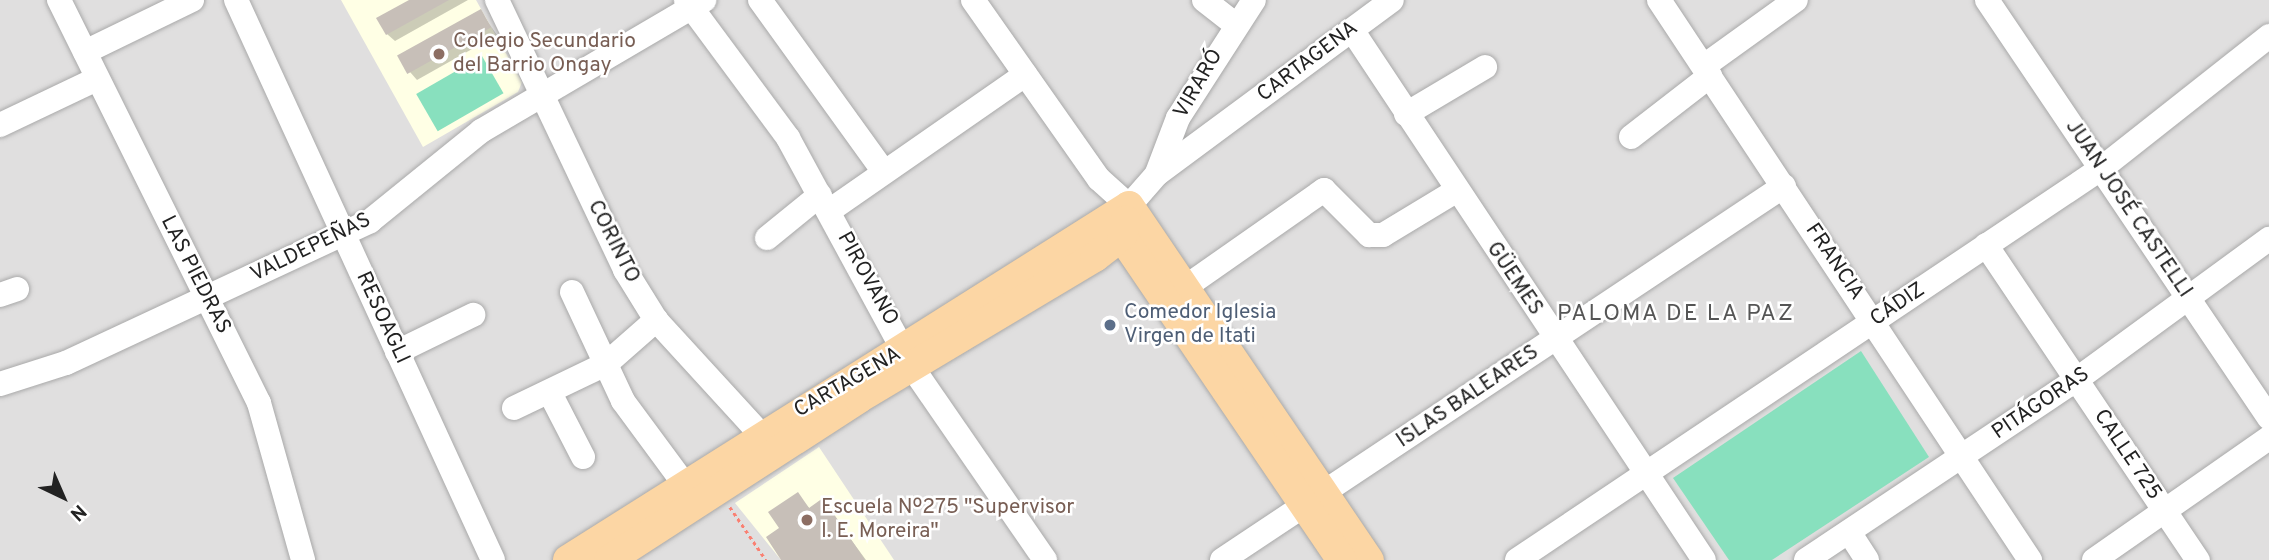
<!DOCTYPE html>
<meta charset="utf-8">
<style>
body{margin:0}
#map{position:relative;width:2269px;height:560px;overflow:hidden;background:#f2efe9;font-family:Overpass,sans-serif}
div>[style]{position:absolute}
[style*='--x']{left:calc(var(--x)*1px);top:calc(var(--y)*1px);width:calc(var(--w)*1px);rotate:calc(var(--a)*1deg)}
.residential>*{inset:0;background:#e0dfdf;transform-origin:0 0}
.education>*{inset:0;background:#ffffe5}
.pitch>*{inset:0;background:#88e0be;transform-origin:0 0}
.shadow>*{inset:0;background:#0003}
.building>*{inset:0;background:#c7bfb8;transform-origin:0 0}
.path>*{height:2.5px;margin-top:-1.25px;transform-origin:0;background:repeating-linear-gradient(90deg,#fa8072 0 3.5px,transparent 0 7px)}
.roads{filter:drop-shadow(0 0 2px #a9a9a9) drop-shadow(0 0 2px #a9a9a9)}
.minor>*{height:24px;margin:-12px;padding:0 12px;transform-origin:12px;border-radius:12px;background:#fff}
.major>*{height:30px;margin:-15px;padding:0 15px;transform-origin:15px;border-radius:15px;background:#fcd6a4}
.dots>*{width:19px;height:19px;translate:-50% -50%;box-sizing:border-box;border:4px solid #fff;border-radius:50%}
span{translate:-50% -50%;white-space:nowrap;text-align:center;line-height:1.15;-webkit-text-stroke:5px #fff;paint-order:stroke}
.education-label{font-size:21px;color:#785e54}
.left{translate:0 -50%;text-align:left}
.street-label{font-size:21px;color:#222}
.service-label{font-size:21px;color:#4e5e75}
.neighbourhood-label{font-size:23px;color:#555;letter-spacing:2px}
.north{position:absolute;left:28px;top:462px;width:70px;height:70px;-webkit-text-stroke:5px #fff;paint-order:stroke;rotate:136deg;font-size:19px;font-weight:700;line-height:28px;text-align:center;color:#222}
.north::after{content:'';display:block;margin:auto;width:24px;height:32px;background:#222;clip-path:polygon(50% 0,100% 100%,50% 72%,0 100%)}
</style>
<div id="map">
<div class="residential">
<i style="left:0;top:0;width:2269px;height:560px"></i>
</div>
<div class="education">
<i style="clip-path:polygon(341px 0,476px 0,522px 82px,518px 92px,423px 147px)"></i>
<i style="clip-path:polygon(819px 447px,894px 560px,781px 560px,735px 503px)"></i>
</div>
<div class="pitch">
<i style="left:482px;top:56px;width:43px;height:76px;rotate:60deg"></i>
<i style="clip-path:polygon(1861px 351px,1929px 457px,1772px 560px,1729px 560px,1673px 478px)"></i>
</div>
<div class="shadow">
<i style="clip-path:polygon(413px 0,468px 0,395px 41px,387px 34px)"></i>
<i style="clip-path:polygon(480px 11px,497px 35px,417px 80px,410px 72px)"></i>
<i style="clip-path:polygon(798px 495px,810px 509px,822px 500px,866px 560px,783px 560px,781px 529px)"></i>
</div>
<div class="building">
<i style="clip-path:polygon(409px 0,449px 0,386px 35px,376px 18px)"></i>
<i style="left:481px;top:9px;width:21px;height:96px;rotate:61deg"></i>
<i style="clip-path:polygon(798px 492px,809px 508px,823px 498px,865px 560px,781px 560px,766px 537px,779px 528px,768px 512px)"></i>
</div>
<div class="path">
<i style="--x:730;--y:507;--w:64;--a:55.8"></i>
</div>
<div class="roads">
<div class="minor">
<i style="--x:59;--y:0;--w:450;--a:63.6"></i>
<i style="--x:259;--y:403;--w:163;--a:74.3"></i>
<i style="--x:236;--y:0;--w:616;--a:65.35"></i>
<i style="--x:497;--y:0;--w:299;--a:64.6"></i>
<i style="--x:625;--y:270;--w:59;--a:58.2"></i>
<i style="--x:656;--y:320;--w:175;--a:47.5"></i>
<i style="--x:686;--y:0;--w:172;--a:53.5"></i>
<i style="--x:788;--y:138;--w:264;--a:61.5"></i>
<i style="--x:914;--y:370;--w:231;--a:55.4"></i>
<i style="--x:760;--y:0;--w:212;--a:54.2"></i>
<i style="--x:973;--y:0;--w:219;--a:54.9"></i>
<i style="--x:1099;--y:179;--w:40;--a:42"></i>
<i style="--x:1129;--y:206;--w:43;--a:-48.8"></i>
<i style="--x:1157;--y:174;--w:292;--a:-36.5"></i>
<i style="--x:1204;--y:0;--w:41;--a:38"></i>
<i style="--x:1659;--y:0;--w:672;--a:56.48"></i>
<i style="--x:1987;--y:0;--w:504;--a:55.99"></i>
<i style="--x:1352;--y:30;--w:636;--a:56.41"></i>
<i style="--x:85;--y:52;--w:119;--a:-25.9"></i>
<i style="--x:1704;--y:66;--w:113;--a:-35.7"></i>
<i style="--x:1406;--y:114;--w:92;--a:-30.7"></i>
<i style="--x:0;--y:125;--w:107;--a:-25.4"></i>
<i style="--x:1631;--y:137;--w:100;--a:-37.7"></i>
<i style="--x:1157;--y:173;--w:59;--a:-69.1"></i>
<i style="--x:1178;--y:118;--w:140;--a:-57.2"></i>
<i style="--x:829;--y:211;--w:239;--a:-34.8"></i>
<i style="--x:767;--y:238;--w:68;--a:-39.1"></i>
<i style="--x:1986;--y:245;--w:380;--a:56.1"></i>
<i style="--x:1184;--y:288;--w:171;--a:-35"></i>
<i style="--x:1324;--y:190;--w:64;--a:45"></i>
<i style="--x:1369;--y:235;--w:14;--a:0"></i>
<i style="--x:1383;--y:235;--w:85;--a:-31.1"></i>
<i style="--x:572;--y:292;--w:120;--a:64.9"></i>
<i style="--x:623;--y:401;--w:104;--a:53.6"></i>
<i style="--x:0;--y:295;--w:18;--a:-19"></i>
<i style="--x:397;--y:352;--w:85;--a:-26"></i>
<i style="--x:0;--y:384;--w:69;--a:-17.7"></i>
<i style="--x:66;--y:363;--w:336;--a:-25"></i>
<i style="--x:370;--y:221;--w:143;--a:-39"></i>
<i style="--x:481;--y:131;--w:259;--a:-30.4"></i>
<i style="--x:550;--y:393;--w:72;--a:62.7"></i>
<i style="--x:514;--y:408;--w:102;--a:-25.6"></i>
<i style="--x:606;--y:364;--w:67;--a:-41.3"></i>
<i style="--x:1849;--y:532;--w:33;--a:57"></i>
<i style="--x:1222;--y:560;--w:675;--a:-33.64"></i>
<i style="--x:1517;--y:560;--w:704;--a:-33.83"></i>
<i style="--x:2102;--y:168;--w:213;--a:-38.3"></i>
<i style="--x:1806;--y:560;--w:324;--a:-33.7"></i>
<i style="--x:2076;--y:380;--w:239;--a:-36.2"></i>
<i style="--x:2094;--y:560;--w:213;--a:-34.9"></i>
</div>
<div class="major">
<i style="--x:1129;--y:206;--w:428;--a:55.9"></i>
<i style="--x:1112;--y:222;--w:409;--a:55.8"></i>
<i style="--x:568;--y:560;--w:663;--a:-32.25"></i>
<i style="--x:609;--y:560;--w:298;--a:-32.9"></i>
<i style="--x:859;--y:398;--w:275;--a:-30.9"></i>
<i style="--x:1095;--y:257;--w:34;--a:-38"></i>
<i style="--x:1122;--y:236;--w:16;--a:-76"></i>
</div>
</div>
<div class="dots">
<i style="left:439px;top:54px;background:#8d6e63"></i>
<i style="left:1110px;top:325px;background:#5c6f8a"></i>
<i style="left:807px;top:520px;background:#8d6e63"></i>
</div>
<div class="education-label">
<span class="left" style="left:453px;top:54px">Colegio Secundario<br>del Barrio Ongay</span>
<span class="left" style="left:821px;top:520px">Escuela Nº275 "Supervisor<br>I. E. Moreira"</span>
</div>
<div class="street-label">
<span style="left:1308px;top:62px;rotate:-37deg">CARTAGENA</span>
<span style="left:1199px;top:84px;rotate:-60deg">VIRARÓ</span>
<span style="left:2128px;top:209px;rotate:56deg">JUAN JOSÉ CASTELLI</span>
<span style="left:613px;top:242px;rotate:63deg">CORINTO</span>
<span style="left:311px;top:248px;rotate:-26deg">VALDEPEÑAS</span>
<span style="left:1834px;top:262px;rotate:56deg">FRANCIA</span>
<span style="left:195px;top:275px;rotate:63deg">LAS PIEDRAS</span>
<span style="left:867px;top:279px;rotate:61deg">PIROVANO</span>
<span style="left:1514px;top:279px;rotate:56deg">GÜEMES</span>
<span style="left:1898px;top:305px;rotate:-34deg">CÁDIZ</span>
<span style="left:382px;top:318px;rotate:65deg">RESOAGLI</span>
<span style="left:848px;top:383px;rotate:-30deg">CARTAGENA</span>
<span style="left:1468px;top:397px;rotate:-34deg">ISLAS BALEARES</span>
<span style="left:2041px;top:404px;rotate:-34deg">PITÁGORAS</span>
<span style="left:2127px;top:455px;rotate:56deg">CALLE 725</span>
</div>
<div class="service-label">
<span class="left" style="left:1124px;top:325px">Comedor Iglesia<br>Virgen de Itati</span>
</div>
<div class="neighbourhood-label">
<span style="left:1676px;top:315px">PALOMA DE LA PAZ</span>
</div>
<div class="north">N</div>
</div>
